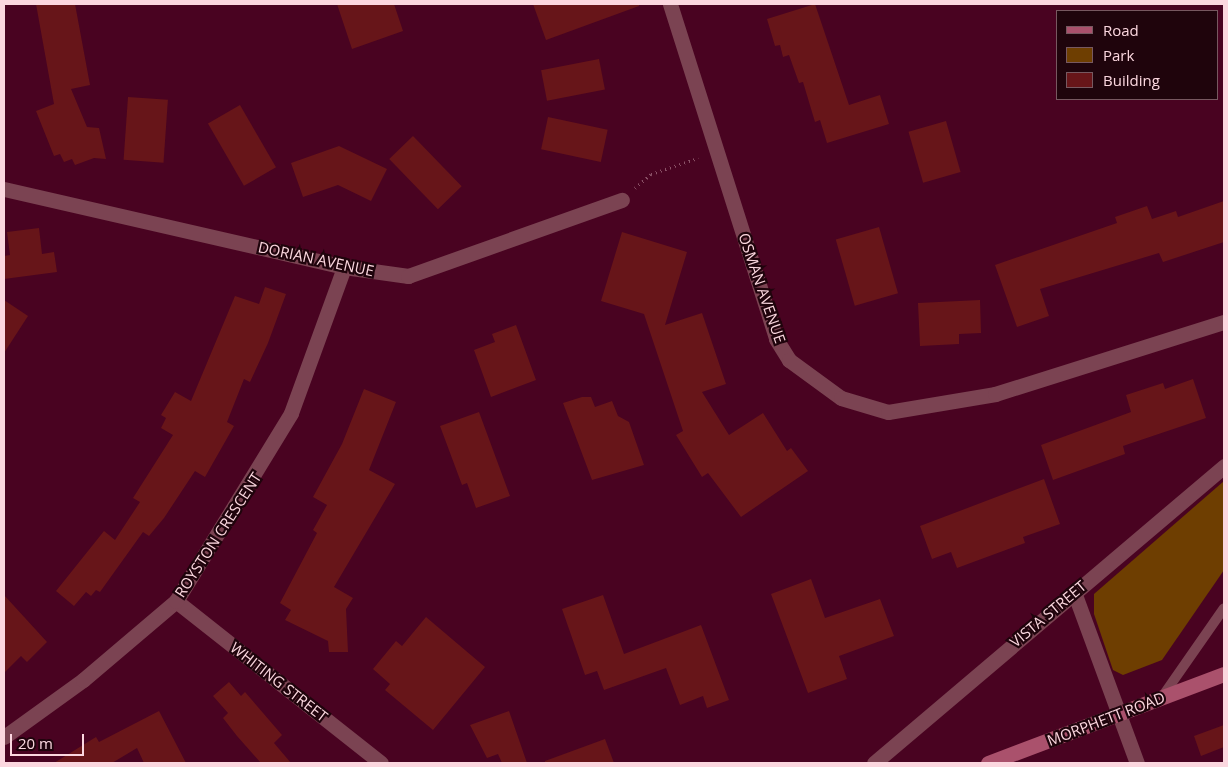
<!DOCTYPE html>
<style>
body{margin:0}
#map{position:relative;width:1228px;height:767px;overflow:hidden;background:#490321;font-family:"Open Sans",sans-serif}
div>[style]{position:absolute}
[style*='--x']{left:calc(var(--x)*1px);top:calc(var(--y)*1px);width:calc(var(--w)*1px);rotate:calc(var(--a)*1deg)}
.green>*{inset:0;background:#6e3e01}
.building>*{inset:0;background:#671519;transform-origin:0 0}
.path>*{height:3px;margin-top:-1.5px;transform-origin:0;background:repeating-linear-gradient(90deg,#8b5267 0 1px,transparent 0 5px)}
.lane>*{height:10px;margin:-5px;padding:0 5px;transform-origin:5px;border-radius:5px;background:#7b4352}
.street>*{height:15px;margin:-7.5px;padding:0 7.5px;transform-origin:7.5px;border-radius:7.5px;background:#7b4352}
.secondary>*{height:15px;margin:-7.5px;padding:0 7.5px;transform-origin:7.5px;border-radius:7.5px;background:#aa516c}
span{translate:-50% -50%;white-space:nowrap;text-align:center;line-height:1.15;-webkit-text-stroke:4.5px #1f040c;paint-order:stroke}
.street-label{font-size:15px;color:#fbd7df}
.frame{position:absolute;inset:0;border:5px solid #fbd7df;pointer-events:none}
.legend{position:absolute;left:1056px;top:10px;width:162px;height:90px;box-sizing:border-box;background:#1f040c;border:1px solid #775860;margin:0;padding:6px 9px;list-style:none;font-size:15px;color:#fbd7df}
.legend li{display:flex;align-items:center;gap:10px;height:25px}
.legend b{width:25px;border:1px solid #775860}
.scale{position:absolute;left:10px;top:734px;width:74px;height:22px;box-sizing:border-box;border:2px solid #fbd7df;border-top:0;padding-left:6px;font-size:15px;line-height:18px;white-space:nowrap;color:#fbd7df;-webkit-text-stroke:4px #1f040c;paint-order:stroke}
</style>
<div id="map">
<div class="green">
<i style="clip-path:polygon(1224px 481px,1224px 570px,1162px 660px,1123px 675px,1113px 670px,1094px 614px,1094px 594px)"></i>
</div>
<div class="building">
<i style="clip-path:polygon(36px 4px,75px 4px,90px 85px,71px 89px,87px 127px,99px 128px,106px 159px,94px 158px,75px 165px,72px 159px,64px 162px,60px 154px,54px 156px,36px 111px,54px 104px)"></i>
<i style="clip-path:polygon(337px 4px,394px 4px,403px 31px,352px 49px)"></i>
<i style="clip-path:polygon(533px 4px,639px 4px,639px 6px,546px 40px)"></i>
<i style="clip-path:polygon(815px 4px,849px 105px,880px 95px,889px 124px,827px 143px,820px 120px,815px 122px,803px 82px,799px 83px,789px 55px,783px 57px,780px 45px,775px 46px,767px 19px)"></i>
<i style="left:599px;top:59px;width:31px;height:59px;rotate:79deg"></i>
<i style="left:128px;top:97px;width:40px;height:63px;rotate:4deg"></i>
<i style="left:240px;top:105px;width:72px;height:37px;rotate:60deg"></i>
<i style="left:548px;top:117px;width:61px;height:33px;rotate:12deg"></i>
<i style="left:946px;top:121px;width:53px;height:39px;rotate:74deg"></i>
<i style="left:413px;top:136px;width:70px;height:33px;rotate:46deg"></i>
<i style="clip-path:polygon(339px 146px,387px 169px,371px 201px,338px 185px,303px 197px,291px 163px)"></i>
<i style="clip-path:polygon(1224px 201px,1224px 242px,1163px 262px,1159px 253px,1040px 289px,1049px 316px,1017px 327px,995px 265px,1117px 223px,1115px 217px,1147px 206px,1152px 219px,1176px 211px,1178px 217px)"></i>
<i style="left:879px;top:227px;width:69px;height:45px;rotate:74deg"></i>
<i style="clip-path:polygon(39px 228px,42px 254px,54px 252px,57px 272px,4px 279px,4px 256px,10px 255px,7px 232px)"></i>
<i style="clip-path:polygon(622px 232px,687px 252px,665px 325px,702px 313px,726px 384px,702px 392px,729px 435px,763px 413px,787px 451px,791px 448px,808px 471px,741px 517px,708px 473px,702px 477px,676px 435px,683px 431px,644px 314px,601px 301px)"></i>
<i style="clip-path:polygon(265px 287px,286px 294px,268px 343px,250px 382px,244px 379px,227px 422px,234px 426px,205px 477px,195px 471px,164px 518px,149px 536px,143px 532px,100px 592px,96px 590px,91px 596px,86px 592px,74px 606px,56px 591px,104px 531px,115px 540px,140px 502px,133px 498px,173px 435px,161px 428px,166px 418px,161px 415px,175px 392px,191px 401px,235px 296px,259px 304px)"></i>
<i style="clip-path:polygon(4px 300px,28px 316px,4px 353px)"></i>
<i style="clip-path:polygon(980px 300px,981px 333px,959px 334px,959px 344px,920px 346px,918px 303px)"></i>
<i style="clip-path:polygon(516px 325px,536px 380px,491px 397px,474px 350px,495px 342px,492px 334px)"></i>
<i style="clip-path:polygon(1193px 379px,1206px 418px,1123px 446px,1125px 454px,1053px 480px,1041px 445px,1131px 412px,1126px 395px,1163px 383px,1165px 389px)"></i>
<i style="clip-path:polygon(364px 389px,396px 402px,369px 470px,395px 484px,334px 587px,353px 598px,346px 609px,348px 652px,329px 652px,328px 641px,285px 620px,291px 610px,280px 603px,317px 533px,313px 530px,327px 505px,313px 497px,342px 444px)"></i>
<i style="clip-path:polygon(582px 397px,591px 397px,595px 407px,612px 401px,618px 416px,629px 422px,644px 465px,592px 480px,563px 403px)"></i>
<i style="clip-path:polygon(479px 412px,510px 496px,476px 508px,467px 483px,462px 485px,440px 426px)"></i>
<i style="clip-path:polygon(1044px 479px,1060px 524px,1023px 537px,1025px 543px,957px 568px,951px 552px,932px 559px,920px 526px)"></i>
<i style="clip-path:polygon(811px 579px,825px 618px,880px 599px,894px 636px,839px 656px,847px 679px,808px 693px,771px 594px)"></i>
<i style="clip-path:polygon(4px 595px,47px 642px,27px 662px,21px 656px,4px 673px)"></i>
<i style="clip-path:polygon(603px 595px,624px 654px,701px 625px,729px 700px,707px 708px,703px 696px,680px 705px,666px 668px,604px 690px,597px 671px,585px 675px,562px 609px)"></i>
<i style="clip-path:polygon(426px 617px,485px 667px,433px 730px,385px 690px,390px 684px,373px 669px,396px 641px,402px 646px)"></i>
<i style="clip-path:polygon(229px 682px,241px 696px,245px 692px,282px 735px,274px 743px,291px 763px,261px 763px,237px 736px,223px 718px,228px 713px,213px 696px)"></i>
<i style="clip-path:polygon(159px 711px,186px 763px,144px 763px,137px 748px,112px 763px,54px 763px,96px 737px,99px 742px)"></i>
<i style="clip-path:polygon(509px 711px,527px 763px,502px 763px,498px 754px,487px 758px,470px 725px)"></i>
<i style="clip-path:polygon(1224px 725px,1224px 747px,1201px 756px,1194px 736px)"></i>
<i style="clip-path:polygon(605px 739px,614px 763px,545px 763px,545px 761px)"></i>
</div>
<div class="path">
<i style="--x:635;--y:188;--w:21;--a:-41"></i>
<i style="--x:651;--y:174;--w:50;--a:-18.8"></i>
</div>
<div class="lane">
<i style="--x:1162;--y:697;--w:108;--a:-55.1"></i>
</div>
<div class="street">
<i style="--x:670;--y:4;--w:351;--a:72.4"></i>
<i style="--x:776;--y:339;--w:25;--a:58"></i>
<i style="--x:789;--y:360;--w:64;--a:36.2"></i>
<i style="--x:841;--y:398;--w:49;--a:16.6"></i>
<i style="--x:888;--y:412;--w:109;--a:-9.5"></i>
<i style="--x:995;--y:394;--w:240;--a:-17.5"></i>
<i style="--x:4;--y:189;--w:349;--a:12.9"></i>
<i style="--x:344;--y:267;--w:65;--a:8"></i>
<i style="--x:408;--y:276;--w:227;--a:-19.6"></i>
<i style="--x:1074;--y:592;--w:182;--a:69.8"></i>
<i style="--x:176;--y:601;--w:261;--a:38.3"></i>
<i style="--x:4;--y:737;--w:97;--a:-35.8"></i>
<i style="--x:83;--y:680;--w:122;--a:-40.3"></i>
<i style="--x:176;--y:601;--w:220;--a:-58.5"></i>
<i style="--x:291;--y:413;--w:155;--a:-70"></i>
<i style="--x:874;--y:763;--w:459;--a:-40.3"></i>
</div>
<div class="secondary">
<i style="--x:988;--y:763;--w:252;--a:-20.7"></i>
</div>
<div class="street-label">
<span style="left:316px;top:259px;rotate:12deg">DORIAN AVENUE</span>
<span style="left:762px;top:288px;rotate:71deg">OSMAN AVENUE</span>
<span style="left:218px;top:535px;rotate:-57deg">ROYSTON CRESCENT</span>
<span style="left:1048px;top:614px;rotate:-40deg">VISTA STREET</span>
<span style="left:279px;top:682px;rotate:38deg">WHITING STREET</span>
<span style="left:1106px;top:719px;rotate:-21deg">MORPHETT ROAD</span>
</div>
<div class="frame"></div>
<ul class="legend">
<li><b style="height:6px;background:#aa516c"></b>Road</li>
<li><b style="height:14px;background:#6e3e01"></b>Park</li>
<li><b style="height:14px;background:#671519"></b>Building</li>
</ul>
<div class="scale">20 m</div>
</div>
